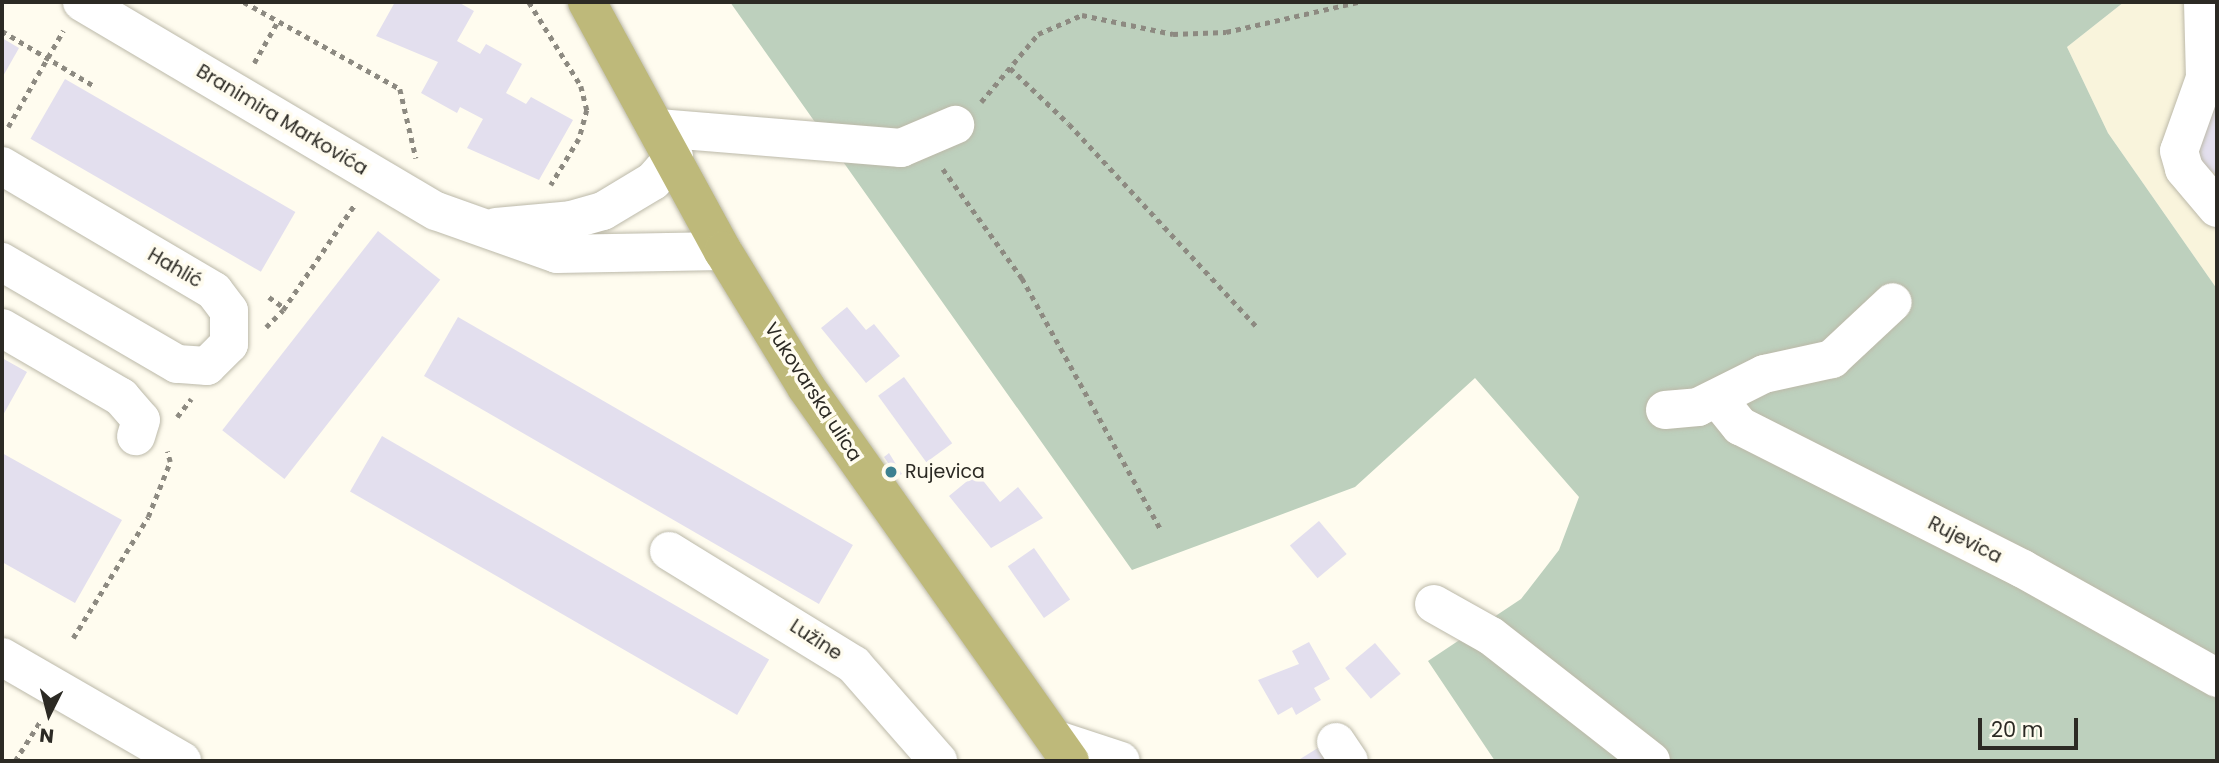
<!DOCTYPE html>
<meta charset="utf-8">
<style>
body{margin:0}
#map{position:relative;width:2219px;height:763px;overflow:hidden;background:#fffcef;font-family:Poppins,sans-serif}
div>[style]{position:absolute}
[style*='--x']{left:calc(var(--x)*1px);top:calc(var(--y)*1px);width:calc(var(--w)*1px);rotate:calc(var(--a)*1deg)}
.built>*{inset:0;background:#f9f4dc}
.green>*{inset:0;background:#bdd0bd}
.building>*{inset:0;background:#e3dfee;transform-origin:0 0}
.highway-tunnel>*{height:38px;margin-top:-19px;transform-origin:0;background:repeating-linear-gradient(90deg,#d5d2c6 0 38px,transparent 0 57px)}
.path>*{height:4.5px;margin-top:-2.25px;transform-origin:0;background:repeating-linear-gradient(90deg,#8d8a81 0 5px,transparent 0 10px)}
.roads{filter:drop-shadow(0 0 2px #bcb9a9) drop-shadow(0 0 2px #bcb9a9)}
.minor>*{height:38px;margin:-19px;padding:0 19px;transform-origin:19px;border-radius:19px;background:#fff}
.major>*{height:38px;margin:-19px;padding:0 19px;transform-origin:19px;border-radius:19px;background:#beb97a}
.dots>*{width:19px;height:19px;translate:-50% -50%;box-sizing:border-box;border:4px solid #fffcef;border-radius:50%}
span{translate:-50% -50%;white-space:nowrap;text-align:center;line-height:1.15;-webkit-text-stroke:7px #fffcef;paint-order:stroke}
.street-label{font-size:19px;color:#2c2a24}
.poi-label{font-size:19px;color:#2c2a24}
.left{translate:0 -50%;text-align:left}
.frame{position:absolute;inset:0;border:4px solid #2c2a24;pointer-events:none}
.north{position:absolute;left:14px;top:679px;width:70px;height:70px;-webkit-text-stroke:5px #fffcef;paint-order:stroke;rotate:186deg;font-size:19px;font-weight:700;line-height:28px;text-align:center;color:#2c2a24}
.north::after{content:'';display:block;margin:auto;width:24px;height:32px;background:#2c2a24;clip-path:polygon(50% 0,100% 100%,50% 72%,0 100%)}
.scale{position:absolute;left:1978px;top:718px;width:100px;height:32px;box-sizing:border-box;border:4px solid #2c2a24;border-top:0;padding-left:9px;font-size:21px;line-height:24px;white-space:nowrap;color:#2c2a24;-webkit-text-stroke:5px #fffcef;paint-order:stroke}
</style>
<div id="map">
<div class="built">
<i style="clip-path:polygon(2124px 2px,2217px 2px,2217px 289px,2108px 133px,2067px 47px)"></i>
</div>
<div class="green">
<i style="clip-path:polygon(730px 2px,2124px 2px,2067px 47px,2108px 133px,2217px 289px,2217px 761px,1495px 761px,1428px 661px,1521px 599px,1559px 550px,1579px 497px,1475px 378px,1355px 487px,1132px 570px)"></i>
</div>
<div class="building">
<i style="clip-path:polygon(395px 2px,458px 2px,474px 11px,457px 41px,480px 54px,486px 44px,522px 64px,506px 93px,526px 104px,531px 97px,573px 120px,539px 180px,467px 148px,483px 119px,460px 107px,457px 113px,421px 93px,438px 62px,376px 36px)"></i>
<i style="clip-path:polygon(2px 38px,19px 48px,2px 78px)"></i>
<i style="left:65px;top:79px;width:266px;height:69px;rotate:30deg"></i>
<i style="clip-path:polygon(2217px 104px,2217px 175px,2184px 151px)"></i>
<i style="left:378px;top:231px;width:79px;height:253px;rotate:38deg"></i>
<i style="clip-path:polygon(847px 307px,866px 330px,874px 324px,900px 356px,866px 383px,821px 328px)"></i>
<i style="left:458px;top:317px;width:456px;height:68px;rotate:30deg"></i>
<i style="clip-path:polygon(2px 358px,27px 372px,2px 417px)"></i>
<i style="left:904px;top:377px;width:82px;height:32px;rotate:54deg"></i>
<i style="left:382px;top:436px;width:447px;height:64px;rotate:30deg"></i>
<i style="clip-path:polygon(2px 453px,122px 520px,75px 603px,2px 562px)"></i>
<i style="clip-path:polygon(889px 453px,902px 474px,897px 476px,884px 457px)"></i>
<i style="clip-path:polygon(977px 473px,1000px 502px,1018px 487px,1043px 518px,991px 548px,949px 496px)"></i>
<i style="left:1319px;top:521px;width:43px;height:38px;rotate:50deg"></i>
<i style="left:1034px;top:548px;width:63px;height:32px;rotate:55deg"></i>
<i style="clip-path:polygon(1309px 642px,1330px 679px,1314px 688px,1321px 700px,1296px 715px,1292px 707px,1278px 715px,1258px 680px,1299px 664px,1292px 651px)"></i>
<i style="left:1375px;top:643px;width:40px;height:39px;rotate:50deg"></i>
<i style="clip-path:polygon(1321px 746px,1330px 761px,1297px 761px)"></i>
</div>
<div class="highway-tunnel">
<i style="--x:2;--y:2;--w:2;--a:0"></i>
</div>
<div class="path">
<i style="--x:244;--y:2;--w:179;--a:29.1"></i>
<i style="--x:400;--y:89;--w:71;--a:76.9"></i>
<i style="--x:529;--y:2;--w:99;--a:58.2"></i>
<i style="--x:581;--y:86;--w:25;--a:76"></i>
<i style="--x:587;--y:110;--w:30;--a:105"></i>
<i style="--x:579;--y:139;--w:54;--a:121.3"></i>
<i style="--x:2;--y:31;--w:109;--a:30.8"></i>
<i style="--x:254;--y:63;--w:48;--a:-60.3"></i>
<i style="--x:1010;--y:68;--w:81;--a:43.5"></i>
<i style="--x:1069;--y:124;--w:278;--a:47.2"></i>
<i style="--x:981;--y:102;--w:89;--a:-50"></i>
<i style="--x:1038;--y:34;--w:48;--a:-23.4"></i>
<i style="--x:1082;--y:15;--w:93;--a:11.8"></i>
<i style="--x:1173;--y:34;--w:53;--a:-2.2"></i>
<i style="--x:1226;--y:32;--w:135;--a:-12.8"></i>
<i style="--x:8;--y:127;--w:111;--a:-60.2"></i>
<i style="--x:943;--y:169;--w:135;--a:54.1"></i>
<i style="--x:1022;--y:278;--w:288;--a:61.1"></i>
<i style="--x:269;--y:297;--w:19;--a:35"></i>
<i style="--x:266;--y:327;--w:24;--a:-45"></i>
<i style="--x:283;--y:310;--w:128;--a:-55.8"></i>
<i style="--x:177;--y:417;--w:23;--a:-52"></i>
<i style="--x:73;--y:638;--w:142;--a:-58.2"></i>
<i style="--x:148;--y:517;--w:59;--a:-68.2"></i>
<i style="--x:170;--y:462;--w:11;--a:-105"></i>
<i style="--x:15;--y:761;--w:49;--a:-57.6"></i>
</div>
<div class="roads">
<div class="minor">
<i style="--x:82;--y:2;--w:411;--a:30.6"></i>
<i style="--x:436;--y:211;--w:128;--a:19.6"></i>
<i style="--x:557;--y:254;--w:166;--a:-1"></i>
<i style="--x:2203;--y:2;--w:76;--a:88.5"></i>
<i style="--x:2205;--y:78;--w:77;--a:109.6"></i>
<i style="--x:2179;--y:151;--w:19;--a:74"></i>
<i style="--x:2184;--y:169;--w:51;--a:49.8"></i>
<i style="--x:658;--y:128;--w:244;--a:4.7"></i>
<i style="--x:901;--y:148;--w:59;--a:-23.1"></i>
<i style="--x:2;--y:166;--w:246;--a:30.5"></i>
<i style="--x:214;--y:291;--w:25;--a:53"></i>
<i style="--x:229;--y:311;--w:33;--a:90"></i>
<i style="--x:229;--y:344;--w:31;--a:135"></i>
<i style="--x:207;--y:366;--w:30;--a:-176"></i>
<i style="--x:177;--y:364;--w:203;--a:-149.8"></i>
<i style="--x:496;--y:227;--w:75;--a:-5.3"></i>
<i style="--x:571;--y:220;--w:33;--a:-16"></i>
<i style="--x:603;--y:211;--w:58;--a:-31"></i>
<i style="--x:653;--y:181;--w:32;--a:-49"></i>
<i style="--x:2;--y:328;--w:138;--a:30.1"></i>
<i style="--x:121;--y:397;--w:30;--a:49"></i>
<i style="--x:141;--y:420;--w:17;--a:107"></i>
<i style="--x:1718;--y:399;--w:35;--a:51"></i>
<i style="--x:1740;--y:426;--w:317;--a:26.8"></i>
<i style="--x:2023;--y:569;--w:223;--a:29.3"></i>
<i style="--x:1665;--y:410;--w:33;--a:-5"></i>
<i style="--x:1698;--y:407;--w:74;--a:-26.6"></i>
<i style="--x:1764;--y:374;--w:70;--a:-12.4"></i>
<i style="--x:1832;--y:359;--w:83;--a:-43.1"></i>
<i style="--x:669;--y:551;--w:217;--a:31.6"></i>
<i style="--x:854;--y:665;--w:128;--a:48.8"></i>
<i style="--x:1434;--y:604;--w:65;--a:29.3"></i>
<i style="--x:1491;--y:636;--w:203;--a:38"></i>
<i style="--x:2;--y:657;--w:208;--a:30"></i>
<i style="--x:1057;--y:740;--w:67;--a:18.2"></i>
<i style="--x:1336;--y:742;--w:23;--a:56"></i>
</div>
<div class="major">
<i style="--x:587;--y:2;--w:284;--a:61.4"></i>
<i style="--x:723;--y:251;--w:159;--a:58.6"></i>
<i style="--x:806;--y:387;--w:458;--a:54.8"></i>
</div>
</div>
<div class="dots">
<i style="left:891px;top:472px;background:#3d8190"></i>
</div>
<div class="street-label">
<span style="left:282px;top:120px;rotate:31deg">Branimira Markovića</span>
<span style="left:175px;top:268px;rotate:30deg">Hahlić</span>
<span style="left:813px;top:392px;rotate:57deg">Vukovarska ulica</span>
<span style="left:1965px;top:540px;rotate:27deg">Rujevica</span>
<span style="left:816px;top:640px;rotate:33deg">Lužine</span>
</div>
<div class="poi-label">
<span class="left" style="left:905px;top:472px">Rujevica</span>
</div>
<div class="frame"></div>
<div class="north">N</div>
<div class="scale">20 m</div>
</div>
